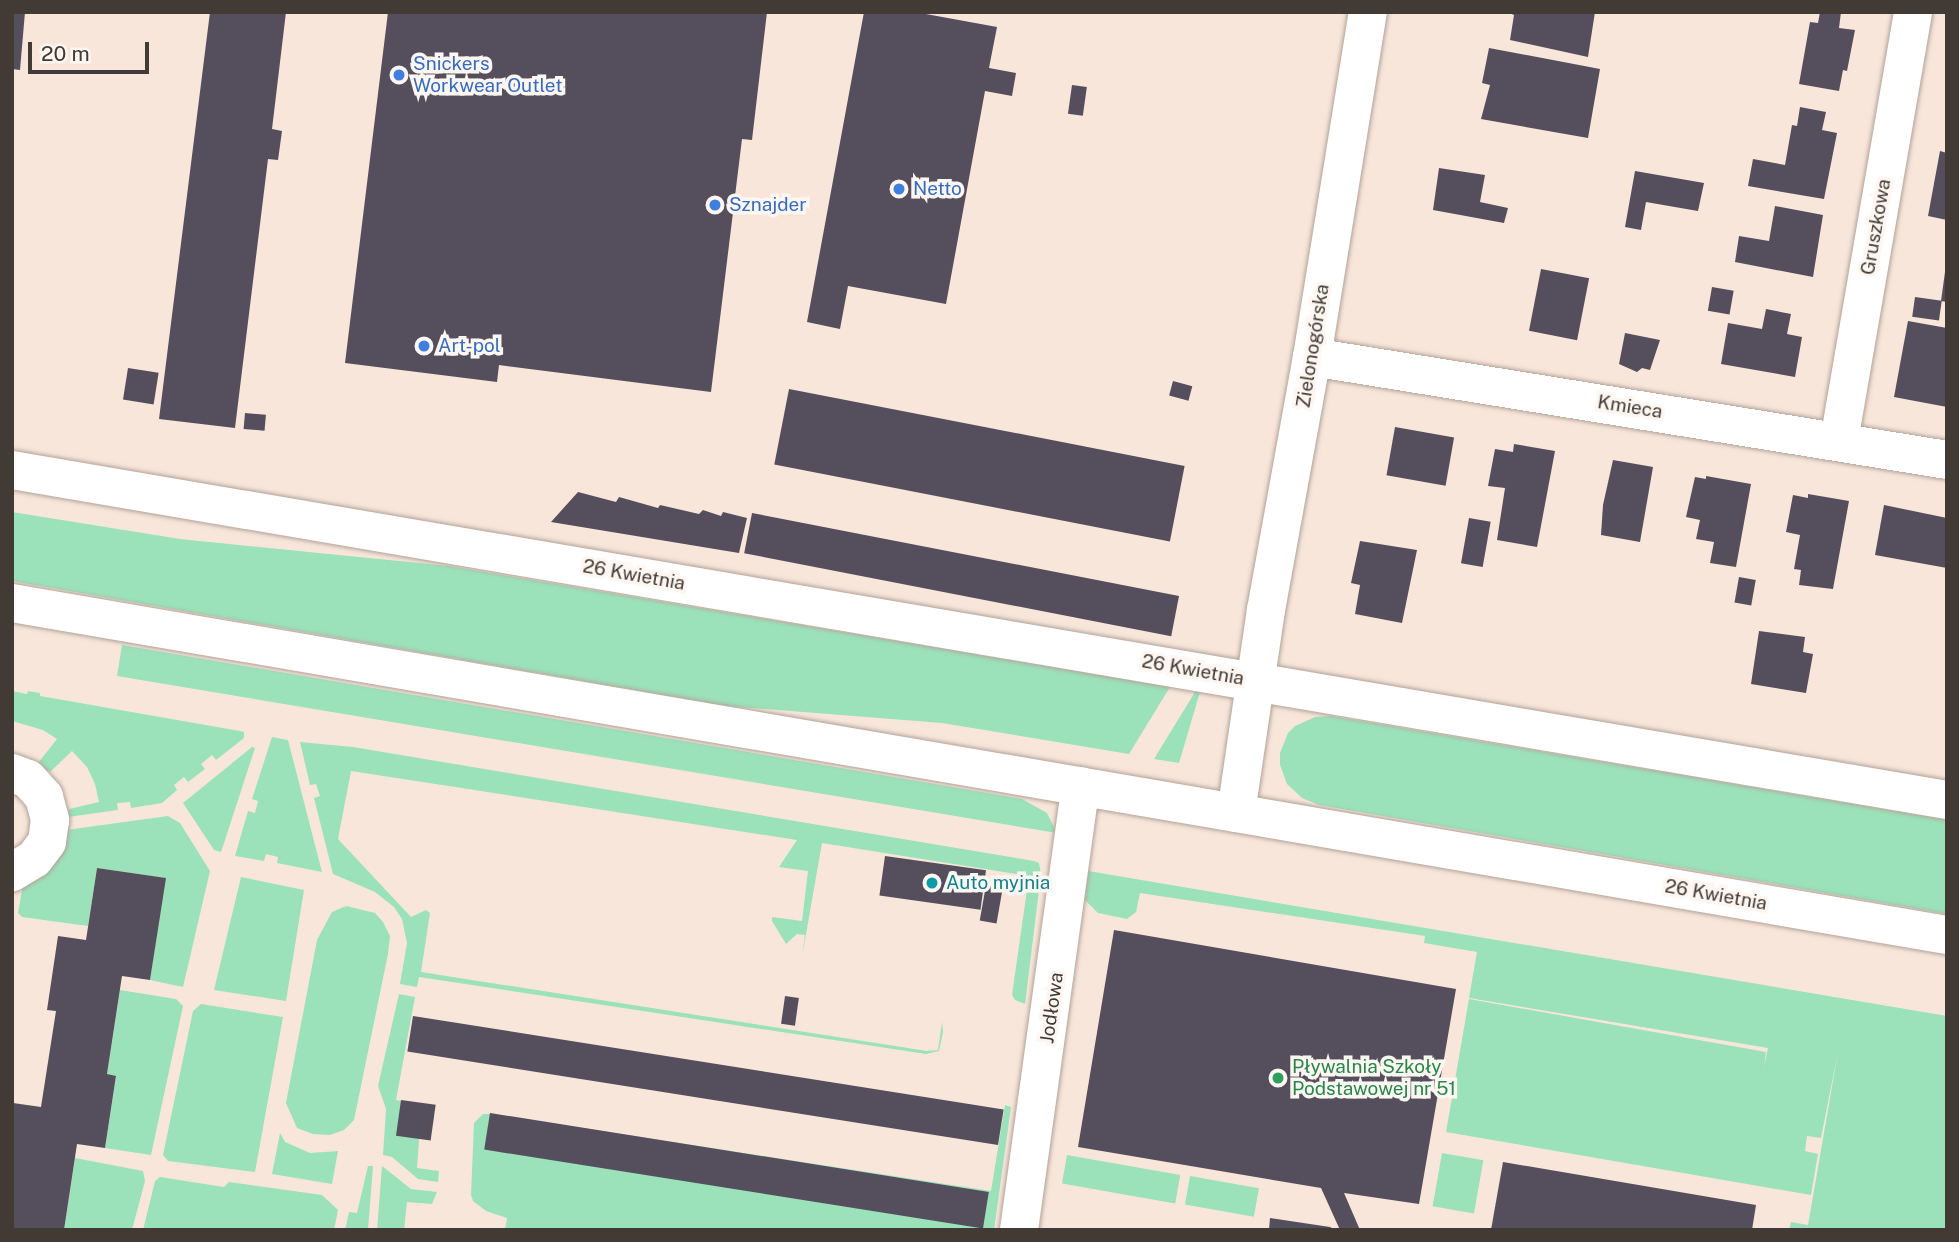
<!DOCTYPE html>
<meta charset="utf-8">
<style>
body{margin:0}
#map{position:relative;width:1959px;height:1242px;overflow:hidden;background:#f8e6db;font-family:"Public Sans",sans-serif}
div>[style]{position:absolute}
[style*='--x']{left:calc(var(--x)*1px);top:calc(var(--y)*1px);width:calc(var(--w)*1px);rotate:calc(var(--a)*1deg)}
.green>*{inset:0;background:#9be2ba;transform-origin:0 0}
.building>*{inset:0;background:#554e5c;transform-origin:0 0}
.roads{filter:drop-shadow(0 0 2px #b2a297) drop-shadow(0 0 2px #b2a297)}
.street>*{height:38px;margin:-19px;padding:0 19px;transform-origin:19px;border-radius:19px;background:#fff}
.secondary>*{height:38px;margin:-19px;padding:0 19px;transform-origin:19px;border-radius:19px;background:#fff}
.dots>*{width:19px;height:19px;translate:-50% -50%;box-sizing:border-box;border:4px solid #fdf6f1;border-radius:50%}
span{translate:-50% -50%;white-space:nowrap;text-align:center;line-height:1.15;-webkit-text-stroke:7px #fdf6f1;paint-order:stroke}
.shop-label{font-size:19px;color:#366cbe}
.left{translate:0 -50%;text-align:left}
.street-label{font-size:19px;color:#413a35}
.culture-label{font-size:19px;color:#0d838f}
.leisure-label{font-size:19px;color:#27864d}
.frame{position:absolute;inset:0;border:14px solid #413a35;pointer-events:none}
.scale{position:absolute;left:28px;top:42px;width:121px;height:32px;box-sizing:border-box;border:4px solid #413a35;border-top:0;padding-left:9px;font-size:21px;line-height:24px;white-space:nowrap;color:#413a35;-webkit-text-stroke:5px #fdf6f1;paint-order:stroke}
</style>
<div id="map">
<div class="green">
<i style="clip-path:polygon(12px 512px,180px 539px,449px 566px,1170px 687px,1129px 754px,942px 723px,727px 706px,12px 581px)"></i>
<i style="clip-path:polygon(122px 645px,1022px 799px,1047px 813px,1057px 833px,117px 676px)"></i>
<i style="clip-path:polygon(12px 691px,27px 694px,28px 691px,40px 693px,40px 696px,240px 731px,244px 732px,244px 738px,216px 760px,212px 755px,201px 764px,205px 769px,188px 782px,184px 777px,174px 785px,177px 790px,162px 803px,131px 808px,130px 802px,117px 803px,118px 810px,68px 817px,69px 809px,99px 802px,95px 784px,87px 767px,72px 751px,50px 772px,38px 763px,57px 739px,43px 730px,12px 721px)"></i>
<i style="clip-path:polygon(1195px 692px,1200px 692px,1179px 763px,1154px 759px)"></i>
<i style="clip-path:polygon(1331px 716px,1947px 820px,1947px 914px,1319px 805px,1302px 798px,1287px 784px,1280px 765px,1280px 753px,1288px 733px,1295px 726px,1315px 717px)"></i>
<i style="clip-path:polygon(272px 737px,288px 740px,322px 872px,277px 863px,278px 857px,266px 854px,264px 861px,235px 856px,248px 811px,255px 813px,258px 801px,252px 799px)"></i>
<i style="clip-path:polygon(300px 742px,353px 747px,1034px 861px,1039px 863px,1041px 874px,1025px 1004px,1015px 1000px,1012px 995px,1029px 876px,822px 843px,802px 957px,805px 935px,797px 934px,786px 944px,772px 921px,772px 917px,802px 921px,808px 871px,779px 867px,797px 840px,351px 771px,338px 839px,411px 917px,426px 910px,430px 913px,421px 972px,927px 1051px,938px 1050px,942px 1022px,943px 1032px,939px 1051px,926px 1054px,419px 977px,417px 987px,400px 984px,407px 943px,402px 919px,394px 907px,375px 892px,333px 874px,314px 798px,320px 796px,316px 784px,310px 785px)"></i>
<i style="clip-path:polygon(252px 747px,255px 748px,221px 852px,214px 850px,183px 803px)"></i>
<i style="clip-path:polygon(168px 816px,180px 823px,210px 871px,183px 987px,150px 980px,165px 878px,97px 868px,88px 926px,22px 917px,18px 913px,23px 885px,66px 830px)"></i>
<i style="clip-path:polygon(1088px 871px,1947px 1016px,1947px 1230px,1789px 1230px,1791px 1222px,1808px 1225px,1838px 1052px,1821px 1138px,1807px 1136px,1805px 1151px,1818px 1154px,1811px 1195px,1446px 1132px,1469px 999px,1766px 1052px,1764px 1067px,1768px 1048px,1469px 998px,1477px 952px,1424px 943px,1425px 936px,1140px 893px,1136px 912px,1127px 919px,1098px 913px,1085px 900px)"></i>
<i style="clip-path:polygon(241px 877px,304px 890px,286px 1001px,214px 990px)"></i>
<i style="clip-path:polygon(346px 906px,375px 913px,383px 922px,390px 936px,388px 954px,354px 1120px,344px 1130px,330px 1135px,313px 1134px,297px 1128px,286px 1103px,317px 940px,332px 912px)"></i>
<i style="clip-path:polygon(120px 990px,176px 999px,183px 1006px,151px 1155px,105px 1148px,116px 1077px,107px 1074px)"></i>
<i style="clip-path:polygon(399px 994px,415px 997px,396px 1100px,433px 1106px,419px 1140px,417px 1168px,439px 1171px,438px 1182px,418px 1179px,392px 1157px,383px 1155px,386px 1109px,378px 1086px)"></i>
<i style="clip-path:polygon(201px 1004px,283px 1017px,255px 1172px,168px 1161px,163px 1155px,193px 1011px)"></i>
<i style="clip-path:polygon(1005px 1105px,1011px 1107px,994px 1230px,505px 1230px,507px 1218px,486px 1211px,473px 1201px,471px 1195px,474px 1123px,483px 1114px,492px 1114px,991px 1191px)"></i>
<i style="clip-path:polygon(280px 1133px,285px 1142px,310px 1153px,338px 1151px,332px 1184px,272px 1174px)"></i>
<i style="left:1442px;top:1153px;width:42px;height:54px;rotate:10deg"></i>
<i style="left:1067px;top:1155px;width:115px;height:29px;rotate:10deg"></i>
<i style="clip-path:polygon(75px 1158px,143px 1171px,145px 1181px,132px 1230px,64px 1230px)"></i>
<i style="clip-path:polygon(368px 1166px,373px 1166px,368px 1230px,345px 1230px,349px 1212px,357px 1213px)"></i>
<i style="clip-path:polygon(382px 1166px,411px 1189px,437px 1192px,432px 1204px,407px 1202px,404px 1230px,377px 1230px)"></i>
<i style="left:1190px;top:1176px;width:70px;height:29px;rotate:10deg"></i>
<i style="clip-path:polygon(160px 1177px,224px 1187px,229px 1182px,322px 1195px,338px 1210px,334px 1230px,143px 1230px,155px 1181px)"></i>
</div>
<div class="building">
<i style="clip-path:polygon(12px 12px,25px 12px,20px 70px,12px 69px)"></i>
<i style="clip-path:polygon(210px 12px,286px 12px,272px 129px,282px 131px,278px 160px,268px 159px,235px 428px,159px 419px)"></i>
<i style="clip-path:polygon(388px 12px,767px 12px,752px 140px,742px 139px,711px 392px,499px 365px,497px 382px,345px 363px)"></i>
<i style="clip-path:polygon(864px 12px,915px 12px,997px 27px,989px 68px,1016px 73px,1012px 96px,985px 91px,946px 304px,848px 286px,840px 329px,807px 322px)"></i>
<i style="clip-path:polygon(1507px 12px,1595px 12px,1588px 57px,1510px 40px,1514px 15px)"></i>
<i style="clip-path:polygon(1820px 12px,1841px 12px,1839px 28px,1855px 30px,1847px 71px,1843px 70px,1839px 91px,1799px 84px,1810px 22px,1818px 23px)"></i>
<i style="clip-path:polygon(1489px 48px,1600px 69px,1588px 138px,1481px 119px,1490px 85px,1482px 83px)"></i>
<i style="left:1072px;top:85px;width:15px;height:29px;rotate:8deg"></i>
<i style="clip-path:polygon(1800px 107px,1826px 112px,1822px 130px,1837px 133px,1824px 199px,1748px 186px,1753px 159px,1785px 165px,1792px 125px,1797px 126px)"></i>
<i style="clip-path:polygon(1940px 151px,1947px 153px,1947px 220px,1928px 216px)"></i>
<i style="clip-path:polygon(1439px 168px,1485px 175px,1480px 202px,1508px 208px,1504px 223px,1433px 210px)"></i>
<i style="clip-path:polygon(1635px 171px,1704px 183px,1698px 211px,1646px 202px,1641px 230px,1625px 227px)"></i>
<i style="clip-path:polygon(1775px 206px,1823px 215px,1813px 277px,1735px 262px,1739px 236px,1769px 241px)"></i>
<i style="left:1541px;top:269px;width:49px;height:63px;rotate:11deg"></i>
<i style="clip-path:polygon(1945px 272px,1947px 272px,1947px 302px,1941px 301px)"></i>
<i style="left:1712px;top:287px;width:22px;height:24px;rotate:10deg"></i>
<i style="left:1915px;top:297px;width:27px;height:20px;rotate:8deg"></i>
<i style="clip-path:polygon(1766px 309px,1791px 314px,1787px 334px,1802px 337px,1795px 377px,1721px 364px,1728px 323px,1762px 329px)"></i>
<i style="clip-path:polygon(1908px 321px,1947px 328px,1947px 407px,1894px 397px)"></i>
<i style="clip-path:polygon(1625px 333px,1660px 340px,1650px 370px,1642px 368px,1637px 372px,1619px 364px)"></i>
<i style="left:128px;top:368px;width:31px;height:32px;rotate:9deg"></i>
<i style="left:1173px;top:381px;width:20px;height:15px;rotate:15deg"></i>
<i style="left:789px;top:389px;width:403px;height:77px;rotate:11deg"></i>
<i style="left:245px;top:413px;width:21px;height:16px;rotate:5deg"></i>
<i style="left:1395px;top:427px;width:60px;height:49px;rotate:10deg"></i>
<i style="clip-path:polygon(1514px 444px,1555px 451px,1537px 547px,1497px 540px,1505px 488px,1488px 486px,1495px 449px,1513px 452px)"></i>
<i style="clip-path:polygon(1613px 460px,1653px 467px,1640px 542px,1601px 535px,1603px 505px)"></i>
<i style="clip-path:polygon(1706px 476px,1751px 484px,1736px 567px,1710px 563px,1714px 542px,1696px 539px,1700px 520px,1686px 517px,1695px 477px,1706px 479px)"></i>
<i style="clip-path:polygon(578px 492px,616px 502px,619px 497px,658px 508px,660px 505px,699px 514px,703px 510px,721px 516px,723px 512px,747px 518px,739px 553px,551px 522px)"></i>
<i style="clip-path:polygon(1808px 494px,1849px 501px,1833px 589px,1799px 585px,1801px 570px,1794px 569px,1800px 535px,1786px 532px,1793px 495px,1808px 498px)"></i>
<i style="clip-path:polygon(1884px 505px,1947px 518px,1947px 568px,1875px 555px)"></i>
<i style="left:752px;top:513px;width:435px;height:41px;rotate:11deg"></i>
<i style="left:1469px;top:518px;width:22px;height:46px;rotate:10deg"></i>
<i style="clip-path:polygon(1360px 541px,1417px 550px,1402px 623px,1355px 614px,1360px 585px,1351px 583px)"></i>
<i style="left:1739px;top:577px;width:17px;height:26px;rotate:10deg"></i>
<i style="clip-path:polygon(1759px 631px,1805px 637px,1803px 652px,1813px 654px,1806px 693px,1751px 684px)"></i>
<i style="left:885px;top:856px;width:102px;height:40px;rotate:8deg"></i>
<i style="clip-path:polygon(97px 868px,166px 878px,150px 980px,122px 976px,107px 1074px,116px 1076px,105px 1148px,77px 1144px,64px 1230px,12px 1230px,13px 1103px,41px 1107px,56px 1011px,47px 1010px,58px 936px,86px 940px)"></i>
<i style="left:986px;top:885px;width:17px;height:36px;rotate:10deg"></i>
<i style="clip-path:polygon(1114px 930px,1456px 989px,1419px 1204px,1344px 1193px,1360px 1230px,1340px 1230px,1321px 1188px,1078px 1147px)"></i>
<i style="left:785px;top:996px;width:14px;height:28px;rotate:8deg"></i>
<i style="left:413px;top:1016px;width:598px;height:36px;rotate:9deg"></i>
<i style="left:401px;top:1100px;width:35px;height:36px;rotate:8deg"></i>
<i style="left:490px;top:1113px;width:505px;height:37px;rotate:9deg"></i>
<i style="clip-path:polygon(1503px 1162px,1756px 1205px,1752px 1230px,1491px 1230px)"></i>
<i style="clip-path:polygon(1270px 1218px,1330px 1227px,1336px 1230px,1269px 1230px)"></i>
</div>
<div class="roads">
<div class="street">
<i style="--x:1312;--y:357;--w:643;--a:9.21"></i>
<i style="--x:1839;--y:441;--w:435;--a:-80.2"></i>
<i style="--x:12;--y:773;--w:17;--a:21"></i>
<i style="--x:28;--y:779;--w:24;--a:48"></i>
<i style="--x:44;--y:797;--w:24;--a:75"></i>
<i style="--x:50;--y:820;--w:22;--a:98"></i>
<i style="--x:47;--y:842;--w:21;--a:127"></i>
<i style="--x:34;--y:859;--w:26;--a:149"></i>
<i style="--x:1236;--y:813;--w:205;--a:-81.6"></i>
<i style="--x:1266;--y:610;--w:257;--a:-79.7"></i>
<i style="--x:1312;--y:357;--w:350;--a:-80.8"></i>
<i style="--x:1019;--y:1230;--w:448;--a:-82.1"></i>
</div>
<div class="secondary">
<i style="--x:12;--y:470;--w:1963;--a:9.68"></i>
<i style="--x:12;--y:603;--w:1963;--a:9.74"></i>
</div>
</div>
<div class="dots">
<i style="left:399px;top:75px;background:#3f7fe0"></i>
<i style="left:899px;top:189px;background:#3f7fe0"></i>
<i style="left:715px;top:205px;background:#3f7fe0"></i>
<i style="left:424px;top:346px;background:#3f7fe0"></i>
<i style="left:932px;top:883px;background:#0f9aa8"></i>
<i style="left:1278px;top:1078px;background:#2e9e5b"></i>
</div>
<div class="shop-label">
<span class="left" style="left:413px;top:75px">Snickers<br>Workwear Outlet</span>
<span class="left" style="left:913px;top:189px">Netto</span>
<span class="left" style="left:729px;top:205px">Sznajder</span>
<span class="left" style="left:438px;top:346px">Art-pol</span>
</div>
<div class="street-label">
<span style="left:1876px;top:227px;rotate:-80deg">Gruszkowa</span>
<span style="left:1313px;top:346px;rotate:-81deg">Zielonogórska</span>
<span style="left:1630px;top:407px;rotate:9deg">Kmieca</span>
<span style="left:634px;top:575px;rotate:10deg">26 Kwietnia</span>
<span style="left:1193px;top:670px;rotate:10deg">26 Kwietnia</span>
<span style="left:1716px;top:895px;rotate:10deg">26 Kwietnia</span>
<span style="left:1052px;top:1008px;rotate:-82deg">Jodłowa</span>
</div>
<div class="culture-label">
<span class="left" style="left:946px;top:883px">Auto myjnia</span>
</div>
<div class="leisure-label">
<span class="left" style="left:1292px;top:1078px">Pływalnia Szkoły<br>Podstawowej nr 51</span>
</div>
<div class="frame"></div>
<div class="scale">20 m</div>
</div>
